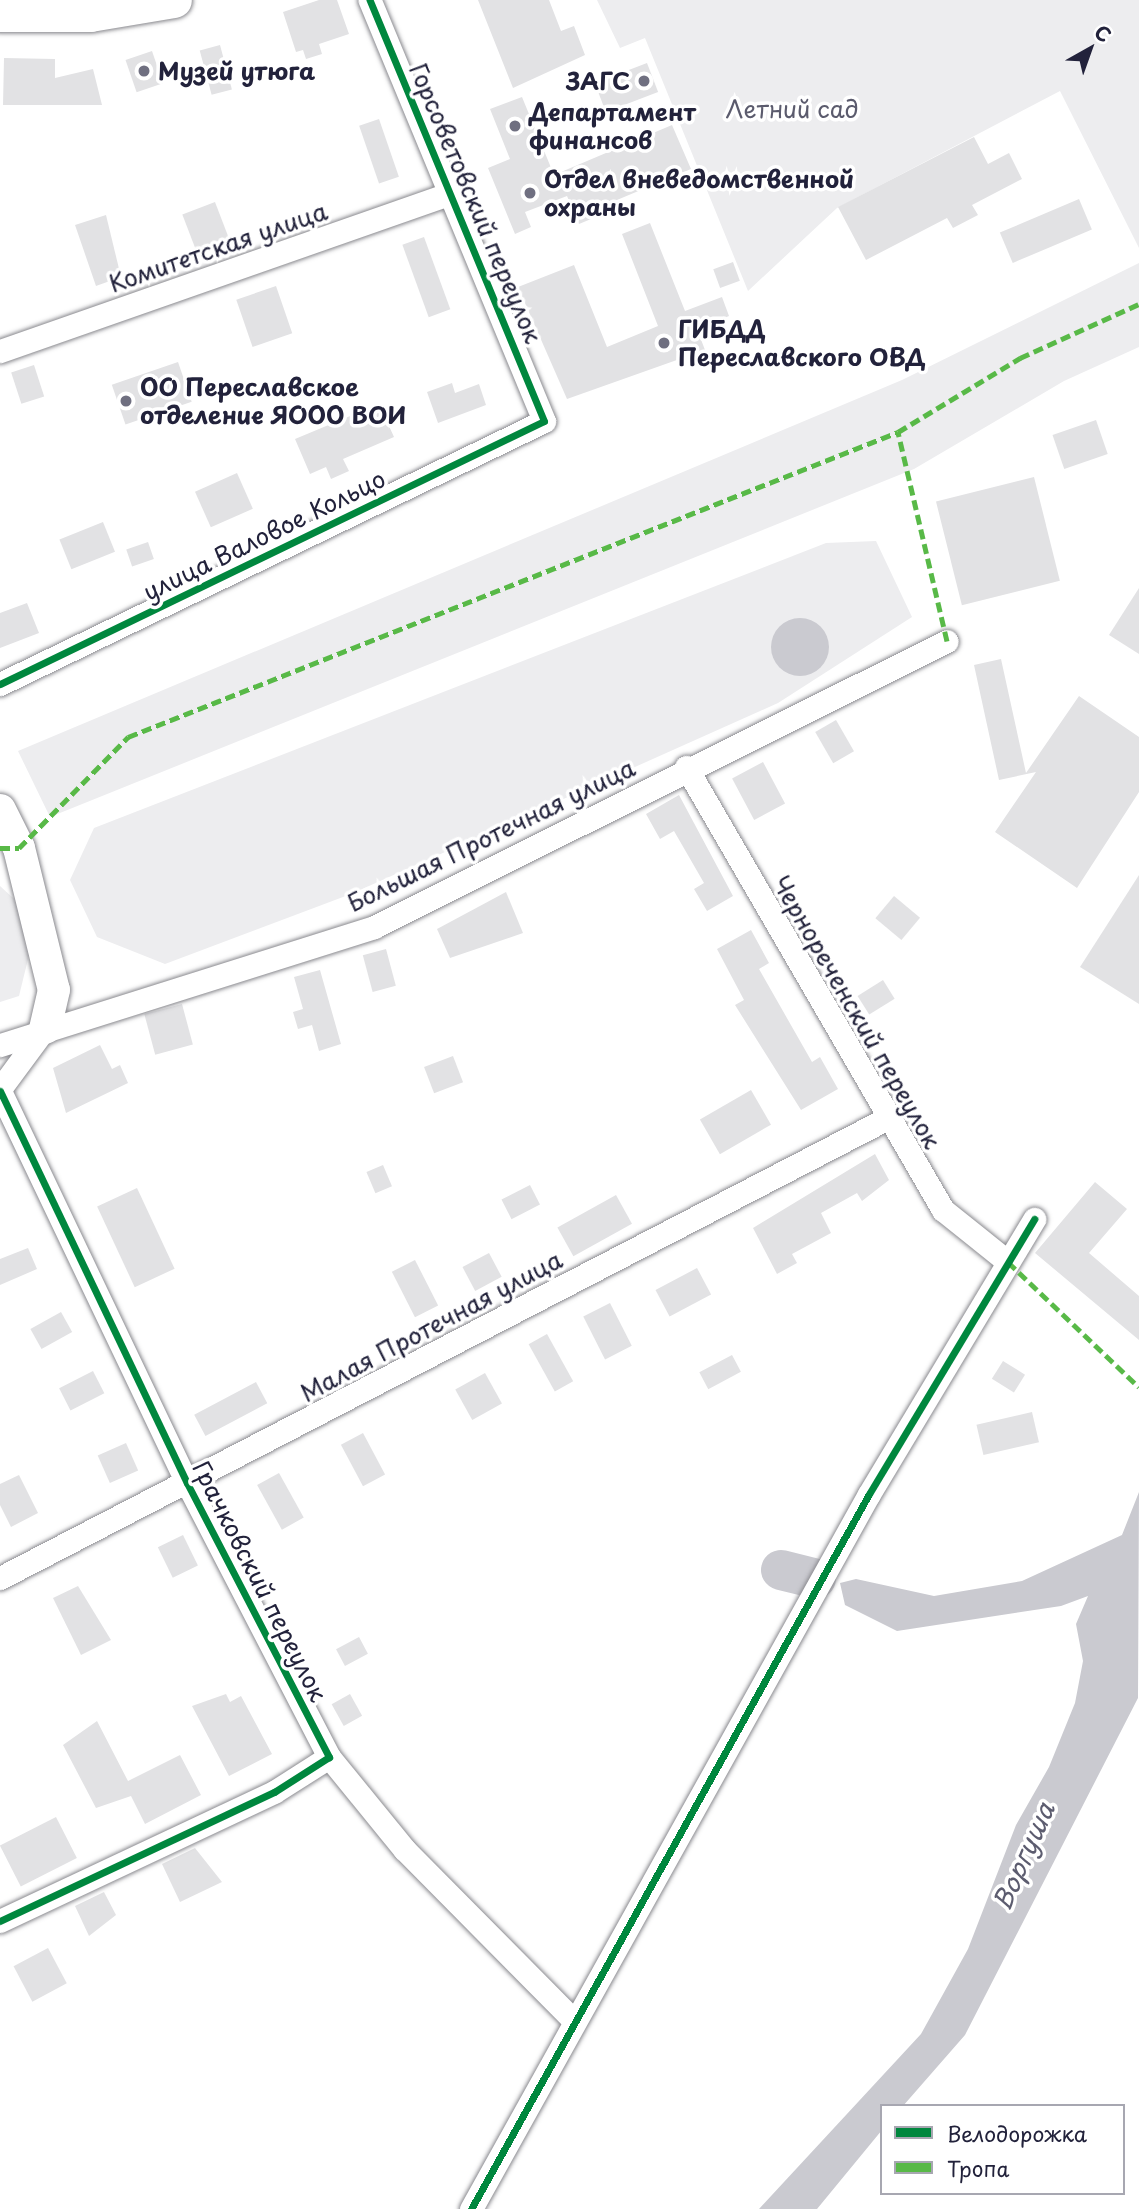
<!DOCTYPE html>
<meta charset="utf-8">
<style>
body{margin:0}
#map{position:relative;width:1139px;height:2209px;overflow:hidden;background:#fff;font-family:"Playpen Sans",sans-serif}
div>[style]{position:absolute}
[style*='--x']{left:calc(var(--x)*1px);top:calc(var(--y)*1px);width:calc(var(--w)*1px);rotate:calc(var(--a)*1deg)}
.green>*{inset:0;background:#ededef}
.water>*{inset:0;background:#cacad0}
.round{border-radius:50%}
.river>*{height:40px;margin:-20px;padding:0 20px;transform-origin:20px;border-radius:20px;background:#cacad0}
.building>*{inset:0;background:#e2e2e4;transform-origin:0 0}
.roads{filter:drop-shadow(0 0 2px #8a8a8f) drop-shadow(0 0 2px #8a8a8f)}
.street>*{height:23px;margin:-11.5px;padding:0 11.5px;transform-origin:11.5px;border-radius:11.5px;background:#fff}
.secondary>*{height:32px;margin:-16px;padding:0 16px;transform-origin:16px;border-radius:16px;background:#fff}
.primary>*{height:35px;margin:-17.5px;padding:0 17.5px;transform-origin:17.5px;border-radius:17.5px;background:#fff}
.quiet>*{height:5px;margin-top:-2.5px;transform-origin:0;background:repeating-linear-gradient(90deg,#58b947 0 10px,transparent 0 15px)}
.cycleway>*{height:7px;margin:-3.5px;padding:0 3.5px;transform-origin:3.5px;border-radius:3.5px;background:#00873e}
.dots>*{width:19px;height:19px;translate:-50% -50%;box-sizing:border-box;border:4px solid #fff;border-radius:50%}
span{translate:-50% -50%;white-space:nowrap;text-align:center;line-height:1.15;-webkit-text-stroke:7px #fff;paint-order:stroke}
.poi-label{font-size:24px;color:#22223b;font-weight:700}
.left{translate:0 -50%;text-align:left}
.right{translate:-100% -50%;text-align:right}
.park-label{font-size:24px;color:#5b5b6d}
.street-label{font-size:24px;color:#22223b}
.water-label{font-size:26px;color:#5c5c6f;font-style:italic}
.legend{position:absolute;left:880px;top:2104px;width:245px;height:91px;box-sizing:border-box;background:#fff;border:2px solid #a7a7b1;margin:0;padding:9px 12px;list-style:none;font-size:21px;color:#22223b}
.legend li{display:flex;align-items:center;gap:14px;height:35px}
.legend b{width:35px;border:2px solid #a7a7b1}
.north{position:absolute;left:1055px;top:14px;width:70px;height:70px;-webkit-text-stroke:5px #fff;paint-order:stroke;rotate:40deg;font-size:19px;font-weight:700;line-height:28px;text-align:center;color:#22223b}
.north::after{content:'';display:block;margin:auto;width:24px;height:32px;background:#22223b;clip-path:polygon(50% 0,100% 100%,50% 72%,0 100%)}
</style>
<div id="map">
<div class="green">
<i style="clip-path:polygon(597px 0,1139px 0,1139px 248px,1060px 91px,837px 208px,748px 291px,645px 38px,620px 48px)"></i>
<i style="clip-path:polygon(1139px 263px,1139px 347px,1064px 381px,914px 469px,50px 817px,18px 751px,902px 380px)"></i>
<i style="clip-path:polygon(876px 541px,912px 617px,778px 703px,351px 894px,165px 964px,97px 937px,70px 880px,94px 828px,826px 543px)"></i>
<i style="clip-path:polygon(0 886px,23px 907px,30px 951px,19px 996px,0 1002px)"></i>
</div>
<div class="water">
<i class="round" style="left:771px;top:618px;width:58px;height:58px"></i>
<i style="clip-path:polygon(1139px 1492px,1138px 1698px,965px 2035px,903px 2106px,882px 2106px,882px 2130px,817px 2209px,759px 2209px,921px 2034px,968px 1949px,1016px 1825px,1049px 1767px,1075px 1703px,1083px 1661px,1076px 1624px,1088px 1596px,1061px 1606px,897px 1631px,845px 1605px,840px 1583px,856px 1579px,934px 1596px,1022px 1581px,1122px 1535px)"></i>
</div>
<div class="river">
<i style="--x:781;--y:1570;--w:36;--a:14"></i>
</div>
<div class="building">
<i style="clip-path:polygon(319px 0,337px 0,349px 34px,319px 44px,322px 54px,306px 59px,303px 50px,296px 52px,283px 12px)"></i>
<i style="clip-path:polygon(478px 0,549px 0,561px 31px,574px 26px,585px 55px,513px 88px)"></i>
<i style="left:220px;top:45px;width:46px;height:21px;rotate:75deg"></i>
<i style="left:152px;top:51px;width:34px;height:28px;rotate:71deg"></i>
<i style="clip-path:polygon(4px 58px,55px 59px,55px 78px,93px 69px,102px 105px,3px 105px)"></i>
<i style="left:647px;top:63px;width:31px;height:56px;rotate:69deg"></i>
<i style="clip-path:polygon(522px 97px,554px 175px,672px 125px,691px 169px,605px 205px,608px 212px,579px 224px,567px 196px,525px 212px,531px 227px,515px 234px,488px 168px,510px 159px,490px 109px)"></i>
<i style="left:379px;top:119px;width:61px;height:21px;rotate:71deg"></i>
<i style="clip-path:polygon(974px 137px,988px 164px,1009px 153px,1022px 179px,972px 205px,978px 215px,953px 228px,947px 218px,866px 260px,838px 207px)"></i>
<i style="left:1079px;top:199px;width:33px;height:86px;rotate:67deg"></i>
<i style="left:215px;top:202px;width:39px;height:35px;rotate:69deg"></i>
<i style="clip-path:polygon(106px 215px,121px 277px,96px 286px,75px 225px)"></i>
<i style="clip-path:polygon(650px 223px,685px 311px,722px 297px,729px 316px,697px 329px,705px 350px,567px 399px,518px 287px,574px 265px,607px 347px,658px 326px,622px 234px)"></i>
<i style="left:424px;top:237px;width:77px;height:23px;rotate:70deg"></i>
<i style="left:733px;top:262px;width:20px;height:21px;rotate:70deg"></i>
<i style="left:276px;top:286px;width:50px;height:42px;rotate:71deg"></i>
<i style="left:178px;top:362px;width:42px;height:70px;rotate:71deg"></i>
<i style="left:34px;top:365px;width:33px;height:24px;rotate:72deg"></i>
<i style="clip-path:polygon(452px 383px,455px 393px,479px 384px,486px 405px,438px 423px,427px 392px)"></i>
<i style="clip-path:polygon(379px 404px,394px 437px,343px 459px,349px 471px,331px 479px,326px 467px,310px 474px,295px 439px)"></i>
<i style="left:1096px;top:420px;width:36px;height:46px;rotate:71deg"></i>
<i style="left:237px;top:473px;width:39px;height:46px;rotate:66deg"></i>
<i style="left:1034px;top:477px;width:107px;height:101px;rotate:76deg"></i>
<i style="left:103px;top:522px;width:32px;height:47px;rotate:68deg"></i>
<i style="left:148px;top:542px;width:18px;height:23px;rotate:71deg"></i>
<i style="clip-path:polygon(1139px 588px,1139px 654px,1109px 635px)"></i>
<i style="clip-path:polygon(27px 603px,39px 633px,0 648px,0 613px)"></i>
<i style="clip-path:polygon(1001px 659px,1026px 773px,1079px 696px,1139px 737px,1139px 792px,1077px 888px,995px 832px,1036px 772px,999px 780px,974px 665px)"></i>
<i style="left:836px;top:720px;width:36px;height:24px;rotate:60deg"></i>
<i style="left:763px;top:762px;width:47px;height:35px;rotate:62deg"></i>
<i style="clip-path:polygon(679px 795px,733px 896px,707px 911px,694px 889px,704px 883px,674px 831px,660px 839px,646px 814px)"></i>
<i style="clip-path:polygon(1139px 875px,1139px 1004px,1080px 967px)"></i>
<i style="clip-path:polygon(506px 892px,523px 933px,450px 958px,437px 929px)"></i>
<i style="left:894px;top:896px;width:34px;height:29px;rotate:40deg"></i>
<i style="clip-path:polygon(751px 930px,769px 963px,759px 969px,812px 1062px,820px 1057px,838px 1089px,801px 1110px,735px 1005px,744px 1000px,717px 949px)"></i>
<i style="left:386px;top:949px;width:38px;height:24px;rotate:75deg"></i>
<i style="clip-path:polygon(320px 970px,341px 1044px,319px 1051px,312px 1025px,298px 1029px,293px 1012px,303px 1009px,294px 977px)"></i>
<i style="left:883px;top:980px;width:22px;height:30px;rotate:58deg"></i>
<i style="left:182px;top:1004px;width:42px;height:39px;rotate:75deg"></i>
<i style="clip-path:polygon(100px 1045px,112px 1069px,120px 1065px,128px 1083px,66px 1113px,53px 1068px)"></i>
<i style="left:453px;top:1056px;width:28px;height:31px;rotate:69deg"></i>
<i style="left:751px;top:1090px;width:40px;height:59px;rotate:60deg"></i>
<i style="clip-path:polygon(875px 1154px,889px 1180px,862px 1201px,857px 1193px,821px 1213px,831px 1233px,792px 1254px,797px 1263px,777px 1274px,753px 1228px)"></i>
<i style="left:383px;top:1165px;width:23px;height:18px;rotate:67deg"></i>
<i style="clip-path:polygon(1095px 1182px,1127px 1209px,1089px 1253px,1139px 1296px,1139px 1340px,1035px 1253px)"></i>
<i style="left:530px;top:1185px;width:22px;height:32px;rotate:63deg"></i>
<i style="left:137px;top:1188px;width:89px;height:44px;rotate:65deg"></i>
<i style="left:616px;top:1195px;width:33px;height:67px;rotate:61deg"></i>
<i style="clip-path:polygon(28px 1248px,37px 1269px,0 1285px,0 1259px)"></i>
<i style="left:489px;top:1253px;width:27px;height:30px;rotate:62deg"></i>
<i style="left:415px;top:1260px;width:51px;height:26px;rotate:63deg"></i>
<i style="left:697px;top:1268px;width:30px;height:47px;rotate:62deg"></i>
<i style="left:610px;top:1303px;width:48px;height:30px;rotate:63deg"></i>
<i style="left:61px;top:1312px;width:23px;height:35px;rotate:61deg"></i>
<i style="left:547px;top:1334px;width:54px;height:21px;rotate:61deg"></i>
<i style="left:732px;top:1355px;width:19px;height:37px;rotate:62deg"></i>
<i style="left:1003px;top:1361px;width:26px;height:21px;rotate:32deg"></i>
<i style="left:93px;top:1371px;width:25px;height:38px;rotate:63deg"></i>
<i style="left:485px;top:1373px;width:35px;height:34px;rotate:61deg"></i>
<i style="left:256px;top:1382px;width:24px;height:70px;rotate:62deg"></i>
<i style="left:1032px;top:1412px;width:31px;height:57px;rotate:77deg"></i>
<i style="left:363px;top:1433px;width:47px;height:25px;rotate:62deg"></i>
<i style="left:126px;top:1443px;width:30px;height:31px;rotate:66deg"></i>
<i style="left:279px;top:1473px;width:51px;height:25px;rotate:61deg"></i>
<i style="clip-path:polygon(19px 1475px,38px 1513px,11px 1527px,0 1505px,0 1484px)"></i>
<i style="left:183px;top:1535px;width:34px;height:28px;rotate:64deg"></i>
<i style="clip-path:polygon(78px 1586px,111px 1640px,81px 1655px,53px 1598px)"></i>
<i style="left:359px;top:1637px;width:19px;height:26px;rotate:62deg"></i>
<i style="clip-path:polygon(226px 1694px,230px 1702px,241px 1696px,272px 1754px,229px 1776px,192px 1706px)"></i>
<i style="left:350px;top:1694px;width:25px;height:21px;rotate:61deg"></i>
<i style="clip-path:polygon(97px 1721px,128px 1781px,180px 1755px,201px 1795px,145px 1824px,131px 1796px,96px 1808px,63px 1745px)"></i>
<i style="left:56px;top:1817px;width:46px;height:63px;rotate:63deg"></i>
<i style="clip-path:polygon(195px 1848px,222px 1882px,180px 1902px,162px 1864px)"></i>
<i style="clip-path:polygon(104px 1892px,116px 1915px,89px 1936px,75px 1906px)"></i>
<i style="left:48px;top:1948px;width:40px;height:39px;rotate:62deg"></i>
</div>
<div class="roads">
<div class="street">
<i style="--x:0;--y:351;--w:480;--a:-19.3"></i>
<i style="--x:0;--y:684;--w:604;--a:-25.8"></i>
<i style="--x:544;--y:421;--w:456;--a:-112.5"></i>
<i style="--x:686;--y:767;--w:512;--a:59.88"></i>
<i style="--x:943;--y:1210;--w:83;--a:38.7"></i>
<i style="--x:0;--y:1045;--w:392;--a:-17.5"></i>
<i style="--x:374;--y:927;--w:640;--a:-26.53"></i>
<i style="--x:0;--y:1089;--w:76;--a:-53.6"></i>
<i style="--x:0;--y:1091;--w:434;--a:64.5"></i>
<i style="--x:187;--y:1483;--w:309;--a:62.6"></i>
<i style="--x:329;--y:1757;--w:65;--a:147.5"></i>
<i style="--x:274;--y:1792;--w:303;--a:154.8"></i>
<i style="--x:0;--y:1578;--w:998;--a:-27.39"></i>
<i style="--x:329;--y:1757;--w:119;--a:50.8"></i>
<i style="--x:404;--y:1849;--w:242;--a:45.3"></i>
<i style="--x:471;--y:2209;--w:818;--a:-60.9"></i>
<i style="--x:869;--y:1494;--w:321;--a:-59"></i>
</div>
<div class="secondary">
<i style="--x:0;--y:810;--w:42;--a:63.4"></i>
<i style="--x:19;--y:848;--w:146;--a:76.2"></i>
<i style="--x:54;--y:990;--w:39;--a:103"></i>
</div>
<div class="primary">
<i style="--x:0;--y:14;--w:90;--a:0"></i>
<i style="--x:90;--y:14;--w:85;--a:-9.5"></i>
</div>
</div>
<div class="quiet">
<i style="--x:947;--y:641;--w:215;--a:-103.2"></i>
<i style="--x:898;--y:432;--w:143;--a:-31.2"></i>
<i style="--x:1020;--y:358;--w:131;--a:-24.4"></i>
<i style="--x:0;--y:848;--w:19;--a:0"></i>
<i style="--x:19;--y:848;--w:156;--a:-45.5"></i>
<i style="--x:128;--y:737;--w:828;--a:-21.61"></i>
<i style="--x:1008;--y:1262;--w:181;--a:43.7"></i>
</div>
<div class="cycleway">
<i style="--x:0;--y:684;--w:604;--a:-25.8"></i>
<i style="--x:544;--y:421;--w:456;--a:-112.5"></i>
<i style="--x:0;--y:1091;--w:434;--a:64.5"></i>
<i style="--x:187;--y:1483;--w:309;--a:62.6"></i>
<i style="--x:329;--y:1757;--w:65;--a:147.5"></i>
<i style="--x:274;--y:1792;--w:303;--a:154.8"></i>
<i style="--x:471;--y:2209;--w:818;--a:-60.9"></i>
<i style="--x:869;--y:1494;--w:321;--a:-59"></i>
</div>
<div class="dots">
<i style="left:144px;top:71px;background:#6f6f80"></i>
<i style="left:644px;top:81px;background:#6f6f80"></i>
<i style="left:515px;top:126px;background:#6f6f80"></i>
<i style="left:530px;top:193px;background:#6f6f80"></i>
<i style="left:664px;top:343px;background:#6f6f80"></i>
<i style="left:126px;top:401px;background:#6f6f80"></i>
</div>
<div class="poi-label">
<span class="left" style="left:158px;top:71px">Музей утюга</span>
<span class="right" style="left:630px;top:81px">ЗАГС</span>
<span class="left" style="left:529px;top:126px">Департамент<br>финансов</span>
<span class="left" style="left:544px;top:193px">Отдел вневедомственной<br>охраны</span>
<span class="left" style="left:678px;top:343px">ГИБДД<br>Переславского ОВД</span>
<span class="left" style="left:140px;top:401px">ОО Переславское<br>отделение ЯООО ВОИ</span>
</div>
<div class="park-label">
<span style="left:792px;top:109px">Летний сад</span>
</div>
<div class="street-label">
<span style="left:476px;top:203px;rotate:67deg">Горсоветовский переулок</span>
<span style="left:218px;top:247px;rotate:-19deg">Комитетская улица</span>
<span style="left:264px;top:535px;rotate:-26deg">улица Валовое Кольцо</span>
<span style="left:491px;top:835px;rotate:-26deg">Большая Протечная улица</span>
<span style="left:857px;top:1012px;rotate:60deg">Чернореченский переулок</span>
<span style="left:431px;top:1326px;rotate:-28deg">Малая Протечная улица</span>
<span style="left:260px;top:1581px;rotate:63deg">Грачковский переулок</span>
</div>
<div class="water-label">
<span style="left:1023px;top:1856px;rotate:-66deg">Воргуша</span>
</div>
<ul class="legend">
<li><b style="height:9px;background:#00873e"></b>Велодорожка</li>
<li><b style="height:9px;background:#58b947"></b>Тропа</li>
</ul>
<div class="north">С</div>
</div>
